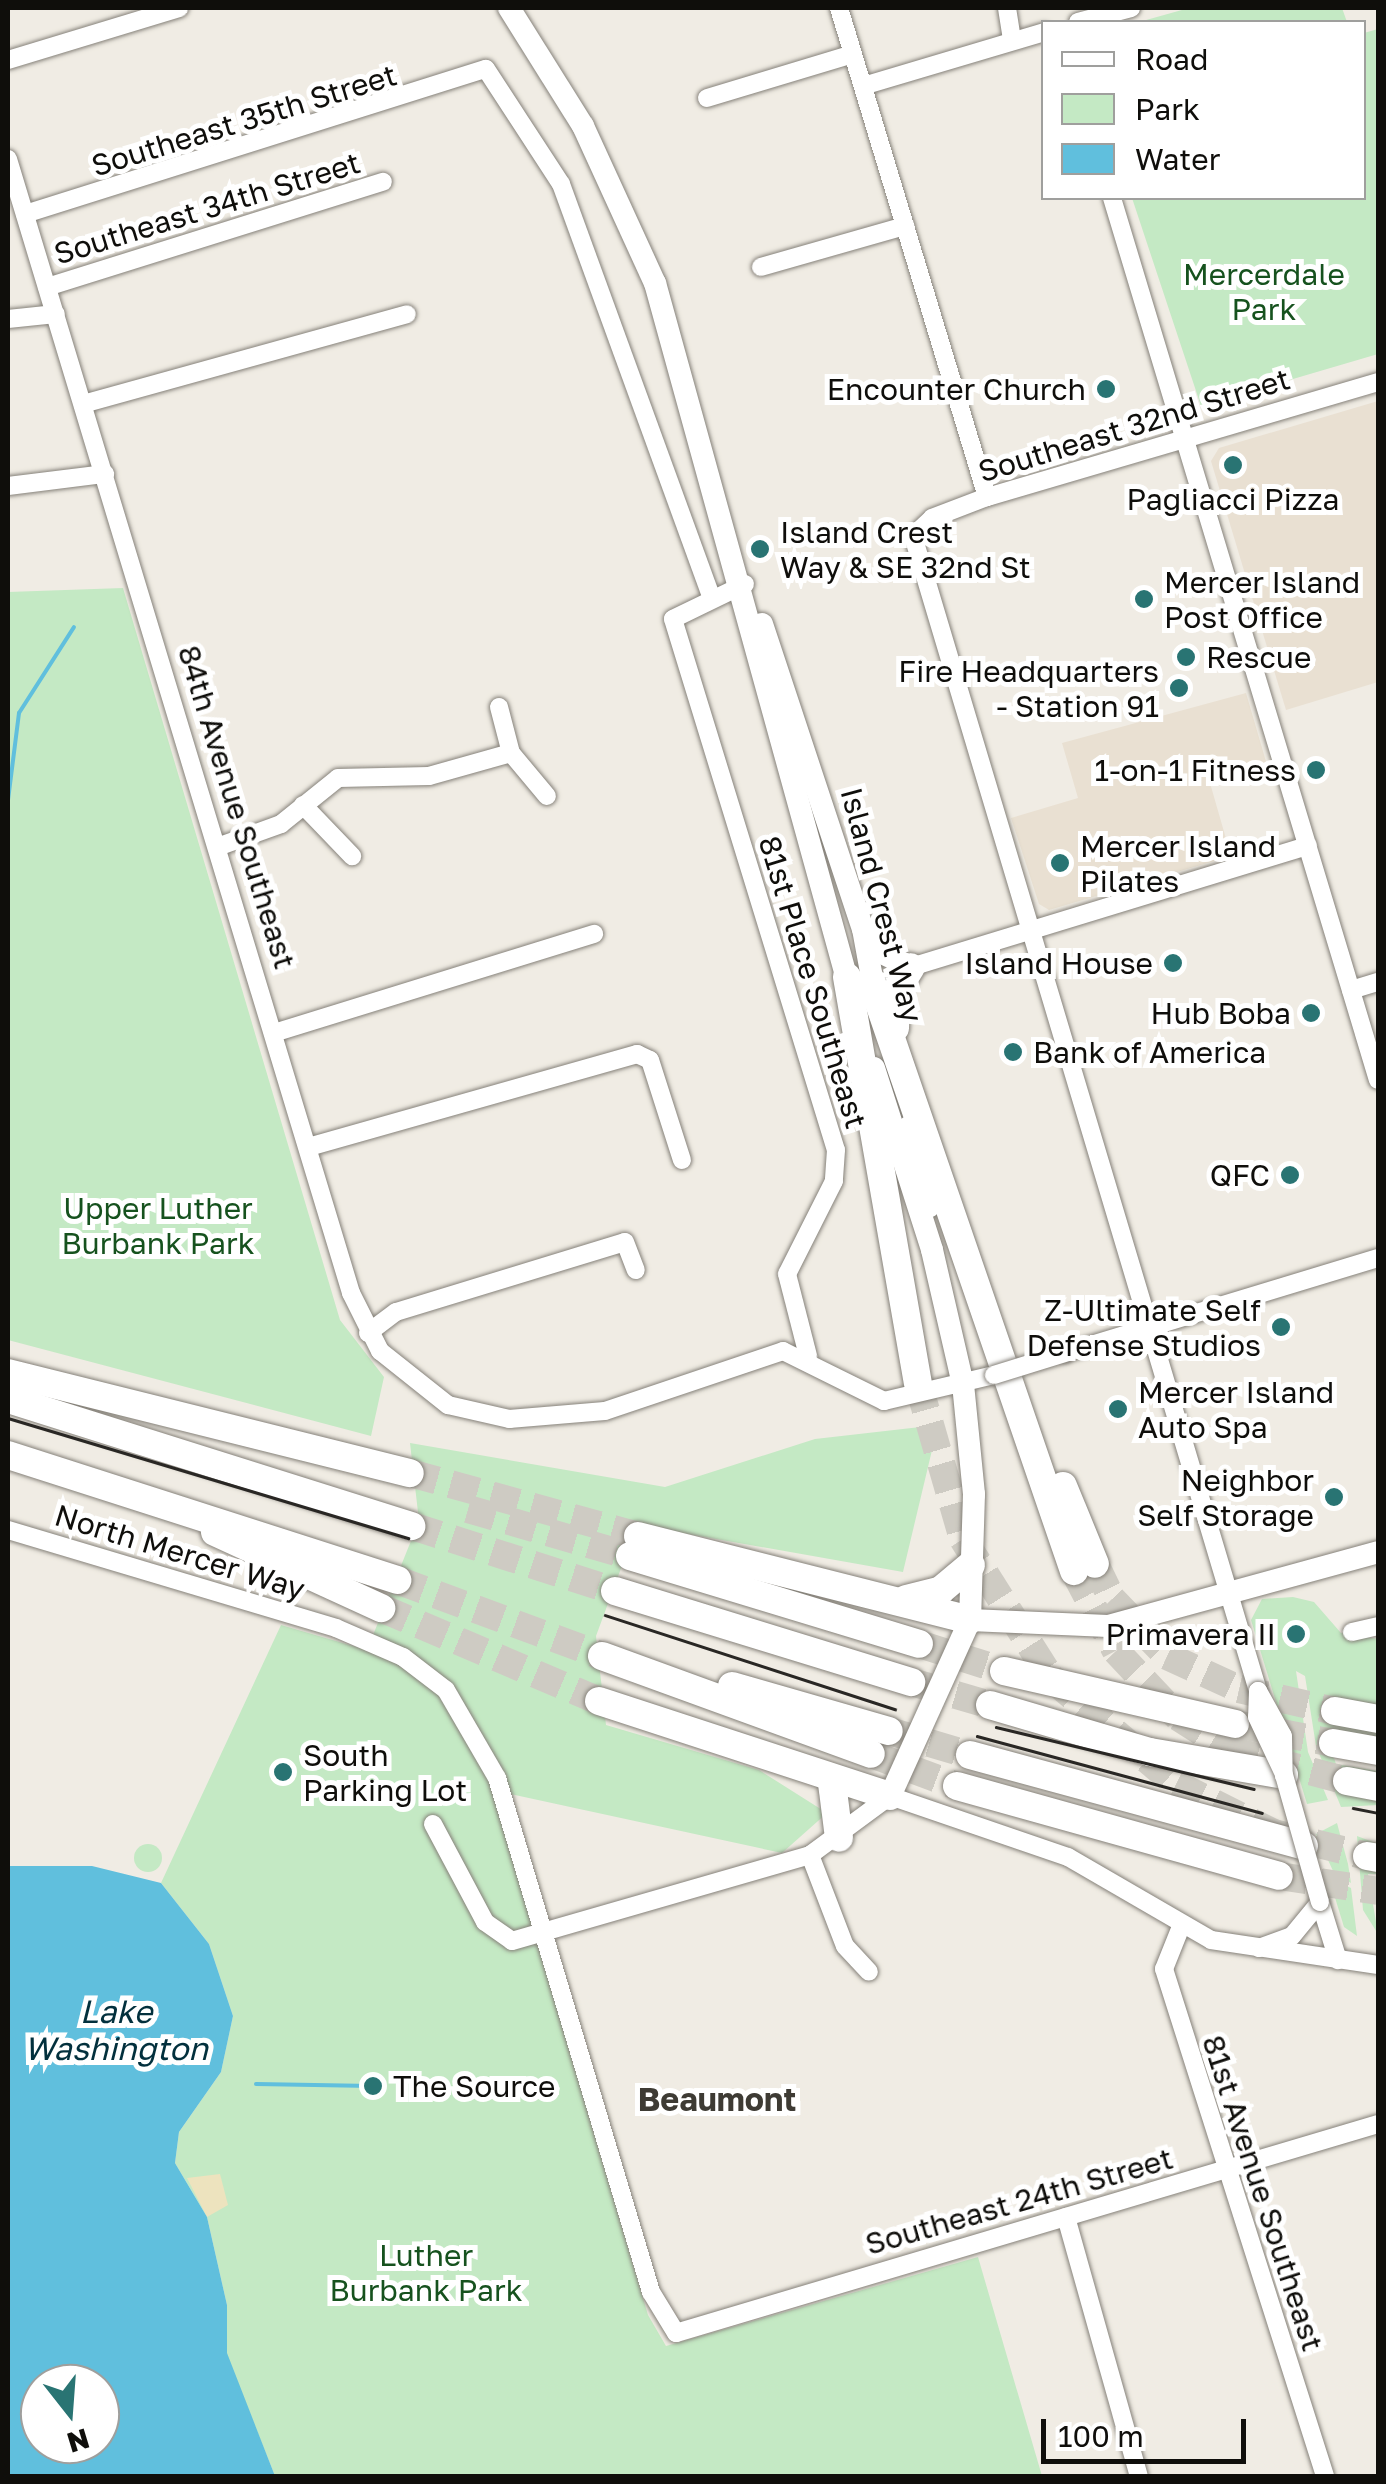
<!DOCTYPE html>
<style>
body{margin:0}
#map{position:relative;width:1386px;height:2484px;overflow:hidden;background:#f0ece4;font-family:"Golos Text",sans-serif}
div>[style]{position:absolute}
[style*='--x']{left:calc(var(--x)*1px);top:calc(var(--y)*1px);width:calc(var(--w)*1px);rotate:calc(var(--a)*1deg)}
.built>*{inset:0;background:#e9e0d2}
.green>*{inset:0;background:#c4e9c4}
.round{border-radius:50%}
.sand>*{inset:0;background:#ede3be}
.water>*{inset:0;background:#60bfdd}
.stream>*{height:4px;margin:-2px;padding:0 2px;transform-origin:2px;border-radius:2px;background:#60bfdd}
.highway-tunnel>*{height:28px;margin-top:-14px;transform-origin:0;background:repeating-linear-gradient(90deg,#cecbc3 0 28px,transparent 0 42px)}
.roads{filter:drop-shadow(0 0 2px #858179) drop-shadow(0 0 2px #858179)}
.minor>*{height:18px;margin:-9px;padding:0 9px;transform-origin:9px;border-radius:9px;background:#fff}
.major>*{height:22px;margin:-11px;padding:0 11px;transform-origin:11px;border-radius:11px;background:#fff}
.highway>*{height:28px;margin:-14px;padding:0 14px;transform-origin:14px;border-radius:14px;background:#fff}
.tram>*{height:2.5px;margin:-1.25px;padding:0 1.25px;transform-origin:1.25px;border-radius:1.25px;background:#292724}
.bridges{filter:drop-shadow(0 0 2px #858179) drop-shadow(0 0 2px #858179)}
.minor-bridge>*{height:18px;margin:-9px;padding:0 9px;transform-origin:9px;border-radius:9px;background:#fff}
.dots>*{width:28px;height:28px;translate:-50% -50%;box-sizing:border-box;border:5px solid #fff;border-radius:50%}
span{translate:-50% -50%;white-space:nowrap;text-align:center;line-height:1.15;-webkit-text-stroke:10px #fff;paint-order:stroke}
.street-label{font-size:30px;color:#0f0e0b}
.park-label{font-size:30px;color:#16521e}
.poi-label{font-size:30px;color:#0f0e0b}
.right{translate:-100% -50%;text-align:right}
.left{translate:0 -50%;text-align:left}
.water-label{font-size:32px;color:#02303d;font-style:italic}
.neighbourhood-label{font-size:32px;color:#3e3b34;font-weight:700}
.frame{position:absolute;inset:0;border:10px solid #0f0e0b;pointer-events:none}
.legend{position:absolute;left:1041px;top:20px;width:325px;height:180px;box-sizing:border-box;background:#fff;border:2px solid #9f9f9d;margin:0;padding:12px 18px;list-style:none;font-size:30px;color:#0f0e0b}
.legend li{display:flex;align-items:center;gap:20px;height:50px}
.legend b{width:50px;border:2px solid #9f9f9d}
.north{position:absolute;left:20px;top:2364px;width:100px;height:100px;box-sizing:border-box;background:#fff;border:2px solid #9f9f9d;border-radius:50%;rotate:163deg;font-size:28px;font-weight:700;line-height:40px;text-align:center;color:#0f0e0b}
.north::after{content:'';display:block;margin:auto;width:35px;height:45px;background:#297473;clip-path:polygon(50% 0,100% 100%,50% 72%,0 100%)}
.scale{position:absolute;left:1041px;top:2419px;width:205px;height:45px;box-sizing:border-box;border:5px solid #0f0e0b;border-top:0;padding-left:12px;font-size:30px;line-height:35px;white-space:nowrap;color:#0f0e0b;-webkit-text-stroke:8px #fff;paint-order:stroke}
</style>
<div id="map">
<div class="built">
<i style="clip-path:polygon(1378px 401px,1378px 682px,1286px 710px,1211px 461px,1219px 448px)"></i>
<i style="clip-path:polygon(1246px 693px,1267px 765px,1210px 783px,1231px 856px,1049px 910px,1039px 904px,1011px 818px,1078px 798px,1062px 743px)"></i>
</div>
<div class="green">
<i style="clip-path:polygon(1189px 8px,1342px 8px,1347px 22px,1139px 22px)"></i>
<i style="clip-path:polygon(1378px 29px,1378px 354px,1201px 406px,1132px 198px,1364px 198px,1364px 33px)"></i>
<i style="clip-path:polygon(123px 588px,340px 1320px,384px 1377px,371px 1436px,8px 1340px,8px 592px)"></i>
<i style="clip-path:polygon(938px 1425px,903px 1572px,637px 1525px,596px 1636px,606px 1725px,759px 1770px,827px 1813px,782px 1853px,492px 1790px,648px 2315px,666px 2346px,978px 2257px,1042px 2476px,275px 2476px,226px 2353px,227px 2305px,207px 2217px,175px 2163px,179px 2132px,221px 2072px,233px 2016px,209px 1944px,161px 1883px,281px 1625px,367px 1650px,419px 1521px,410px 1443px,665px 1487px,815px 1439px)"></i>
<i style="clip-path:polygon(1293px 1597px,1314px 1602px,1341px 1633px,1378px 1639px,1378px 1737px,1325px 1730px,1336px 1764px,1378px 1771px,1378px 1805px,1341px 1807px,1316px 1746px,1305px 1676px,1296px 1671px,1308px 1752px,1328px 1800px,1307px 1804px,1251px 1620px,1262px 1599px)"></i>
<i style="clip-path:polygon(1337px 1823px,1348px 1864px,1351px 1883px,1334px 1873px,1316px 1834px)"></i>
<i style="clip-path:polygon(1357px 1836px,1378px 1844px,1378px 1874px,1368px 1874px,1378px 1934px,1363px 1910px)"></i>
<i class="round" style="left:134px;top:1844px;width:28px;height:28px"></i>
<i style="clip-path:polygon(1329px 1878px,1351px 1888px,1357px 1936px,1344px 1927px)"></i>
</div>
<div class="sand">
<i style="clip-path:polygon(220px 2174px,228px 2205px,207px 2217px,187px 2178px)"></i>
</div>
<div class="water">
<i style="clip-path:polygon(evenodd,8px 1866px,92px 1866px,161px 1883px,209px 1944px,233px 2016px,221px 2072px,179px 2132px,175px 2163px,207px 2217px,227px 2305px,227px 2353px,275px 2476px,8px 2476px,8px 1866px,100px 2384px,100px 2444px,40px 2444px,40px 2384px,100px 2384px)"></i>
</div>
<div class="stream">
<i style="--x:8;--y:800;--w:88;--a:-82.8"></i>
<i style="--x:19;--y:713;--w:102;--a:-57.4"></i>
<i style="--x:8;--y:910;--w:41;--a:90"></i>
<i style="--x:256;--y:2084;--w:117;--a:1"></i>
</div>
<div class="highway-tunnel">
<i style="--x:918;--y:1383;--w:162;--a:73.9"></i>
<i style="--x:963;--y:1539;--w:165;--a:57.7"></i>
<i style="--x:1051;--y:1678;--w:164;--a:40.3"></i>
<i style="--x:1176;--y:1784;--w:110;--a:26.6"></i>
<i style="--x:1274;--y:1833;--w:96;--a:13.9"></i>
<i style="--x:410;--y:1473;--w:237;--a:15.4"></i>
<i style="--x:468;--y:1509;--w:169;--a:16.2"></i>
<i style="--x:412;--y:1526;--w:213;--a:17.8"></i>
<i style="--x:1095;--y:1564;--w:39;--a:64"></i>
<i style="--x:1112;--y:1599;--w:79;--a:46"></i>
<i style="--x:1167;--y:1656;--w:79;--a:24.6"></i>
<i style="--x:1239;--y:1689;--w:98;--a:12.9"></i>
<i style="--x:1074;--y:1571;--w:90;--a:62.3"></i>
<i style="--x:1116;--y:1651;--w:91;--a:46.8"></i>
<i style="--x:1178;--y:1717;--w:62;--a:32.4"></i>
<i style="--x:1230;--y:1750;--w:121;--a:14.8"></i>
<i style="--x:397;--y:1580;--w:219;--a:20.3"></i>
<i style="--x:381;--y:1608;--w:237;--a:23.1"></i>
<i style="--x:919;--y:1644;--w:89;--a:17.6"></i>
<i style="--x:915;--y:1683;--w:78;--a:16.3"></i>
<i style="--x:1235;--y:1724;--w:100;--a:11"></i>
<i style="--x:889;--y:1731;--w:84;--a:16.5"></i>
<i style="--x:871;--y:1754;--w:92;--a:20.4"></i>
<i style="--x:1279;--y:1876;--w:100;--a:8.6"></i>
</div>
<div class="roads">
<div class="minor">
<i style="--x:839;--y:8;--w:511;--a:73.16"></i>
<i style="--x:1007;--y:8;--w:33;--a:81"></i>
<i style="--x:1078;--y:22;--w:55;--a:-14.8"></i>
<i style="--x:8;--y:60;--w:179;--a:-16.9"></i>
<i style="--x:863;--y:86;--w:189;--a:-16.6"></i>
<i style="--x:707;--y:98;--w:152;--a:-16.8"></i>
<i style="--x:8;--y:159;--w:1185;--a:73.17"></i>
<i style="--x:351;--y:1293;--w:65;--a:63.4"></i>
<i style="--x:380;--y:1351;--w:87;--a:38.5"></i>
<i style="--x:448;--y:1405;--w:63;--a:12.9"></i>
<i style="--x:509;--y:1419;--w:96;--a:-4.8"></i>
<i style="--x:605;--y:1411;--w:188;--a:-18.6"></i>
<i style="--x:783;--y:1351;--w:113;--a:26.3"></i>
<i style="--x:884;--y:1401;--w:113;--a:-13.3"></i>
<i style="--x:1112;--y:198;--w:921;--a:73.22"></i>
<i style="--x:25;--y:214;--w:483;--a:-17.5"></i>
<i style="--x:486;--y:69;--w:137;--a:56.9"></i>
<i style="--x:561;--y:184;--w:438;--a:70"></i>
<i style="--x:761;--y:267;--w:150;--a:-15.9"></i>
<i style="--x:47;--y:287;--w:352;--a:-17.4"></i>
<i style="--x:8;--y:319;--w:48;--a:-5.9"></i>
<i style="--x:83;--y:404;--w:336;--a:-15.5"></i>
<i style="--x:8;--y:486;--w:98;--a:-7.1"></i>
<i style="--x:745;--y:584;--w:80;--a:154.1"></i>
<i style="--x:673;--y:619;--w:555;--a:72.94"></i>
<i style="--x:836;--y:1150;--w:31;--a:94"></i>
<i style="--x:834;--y:1181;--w:104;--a:116.8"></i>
<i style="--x:787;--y:1274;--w:85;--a:75.6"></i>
<i style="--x:499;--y:707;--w:48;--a:75.4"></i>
<i style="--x:511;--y:753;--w:56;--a:50.1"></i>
<i style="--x:303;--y:805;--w:71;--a:46.1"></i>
<i style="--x:220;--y:846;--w:65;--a:-19.8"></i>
<i style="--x:281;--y:824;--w:73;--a:-38.9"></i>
<i style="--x:338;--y:778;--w:91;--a:-1.3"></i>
<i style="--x:429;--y:776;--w:85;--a:-15.7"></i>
<i style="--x:911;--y:967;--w:415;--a:-17"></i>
<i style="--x:1351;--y:990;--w:28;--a:-17"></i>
<i style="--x:277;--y:1032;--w:332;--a:-17.2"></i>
<i style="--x:312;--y:1146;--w:338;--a:-15.8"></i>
<i style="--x:637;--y:1054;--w:14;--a:25"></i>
<i style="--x:650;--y:1060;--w:105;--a:72.3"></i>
<i style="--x:368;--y:1333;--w:35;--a:-37"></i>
<i style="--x:396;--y:1312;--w:239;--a:-17"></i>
<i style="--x:625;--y:1242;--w:30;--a:69"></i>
<i style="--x:1065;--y:1353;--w:327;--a:-16.9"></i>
<i style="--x:8;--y:1530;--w:342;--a:16.6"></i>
<i style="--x:336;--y:1628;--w:73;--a:23.4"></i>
<i style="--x:403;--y:1657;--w:54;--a:37.5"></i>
<i style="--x:446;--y:1690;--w:102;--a:59.9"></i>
<i style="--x:497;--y:1778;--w:537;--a:73.32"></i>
<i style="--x:651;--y:2292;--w:48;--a:58.6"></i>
<i style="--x:676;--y:2333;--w:732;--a:-16.58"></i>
<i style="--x:1352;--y:1632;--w:27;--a:-13"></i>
<i style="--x:1258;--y:1691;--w:1205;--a:-106.63"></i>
<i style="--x:913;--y:536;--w:26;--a:-43"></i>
<i style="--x:932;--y:518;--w:59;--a:-20.9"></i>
<i style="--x:987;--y:497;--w:408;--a:-16.4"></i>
<i style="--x:433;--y:1824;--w:111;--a:62"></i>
<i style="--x:485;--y:1922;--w:33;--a:35"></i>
<i style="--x:512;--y:1941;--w:310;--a:-16.1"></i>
<i style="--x:810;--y:1855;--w:99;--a:-36.4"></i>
<i style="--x:890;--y:1796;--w:188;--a:18.9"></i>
<i style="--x:1068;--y:1857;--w:165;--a:30.1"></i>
<i style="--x:1211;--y:1940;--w:169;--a:8.5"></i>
<i style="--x:810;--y:1855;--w:97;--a:69"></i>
<i style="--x:845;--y:1946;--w:35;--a:47"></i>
<i style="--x:1320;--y:1902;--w:61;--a:72.8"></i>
<i style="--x:1180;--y:1929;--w:43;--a:111.8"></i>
<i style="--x:1164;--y:1969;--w:532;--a:72.38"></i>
<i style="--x:1259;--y:1948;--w:35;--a:-20"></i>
<i style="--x:1292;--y:1936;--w:44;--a:-50.5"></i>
<i style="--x:1066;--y:2217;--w:269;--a:74.3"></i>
</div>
<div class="major">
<i style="--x:509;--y:8;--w:139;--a:57.9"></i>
<i style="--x:583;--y:126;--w:173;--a:65.4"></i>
<i style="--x:655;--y:283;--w:733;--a:74.58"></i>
<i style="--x:762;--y:624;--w:321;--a:71.7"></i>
<i style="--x:863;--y:929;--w:66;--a:79.5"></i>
<i style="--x:864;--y:931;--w:24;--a:55"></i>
<i style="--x:878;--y:951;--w:37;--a:26"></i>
<i style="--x:874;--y:1068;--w:191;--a:72.3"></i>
<i style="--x:932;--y:1250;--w:138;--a:77"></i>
<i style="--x:963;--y:1384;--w:111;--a:84.3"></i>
<i style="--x:974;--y:1494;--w:126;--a:91.8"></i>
<i style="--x:970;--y:1620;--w:193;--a:114.4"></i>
<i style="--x:909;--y:1127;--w:82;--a:76"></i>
<i style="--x:970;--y:1620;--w:138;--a:2.5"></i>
<i style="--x:1108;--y:1626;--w:280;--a:-15.3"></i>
</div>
<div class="highway">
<i style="--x:847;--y:977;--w:412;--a:80.1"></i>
<i style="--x:871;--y:980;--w:625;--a:71.04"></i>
<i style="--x:895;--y:1028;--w:37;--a:-88"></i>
<i style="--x:896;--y:991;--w:28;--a:-58"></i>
<i style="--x:8;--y:1373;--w:414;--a:14"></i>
<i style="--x:8;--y:1399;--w:423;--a:17.5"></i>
<i style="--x:8;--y:1455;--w:409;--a:17.8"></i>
<i style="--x:1063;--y:1486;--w:84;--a:67.7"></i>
<i style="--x:215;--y:1532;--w:183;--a:24.6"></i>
<i style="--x:638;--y:1536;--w:342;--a:14.2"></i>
<i style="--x:630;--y:1556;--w:302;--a:16.9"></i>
<i style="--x:615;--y:1591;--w:310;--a:17.1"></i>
<i style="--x:906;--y:1599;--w:36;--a:-14"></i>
<i style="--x:941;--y:1590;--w:39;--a:-40"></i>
<i style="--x:602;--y:1656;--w:286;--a:20"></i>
<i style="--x:1004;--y:1671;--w:237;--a:12.9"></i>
<i style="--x:732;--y:1686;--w:163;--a:16"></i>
<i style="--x:599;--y:1701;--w:306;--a:18.1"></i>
<i style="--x:990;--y:1705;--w:167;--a:16.4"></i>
<i style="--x:1150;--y:1752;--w:136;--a:9.7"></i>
<i style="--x:1335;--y:1711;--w:44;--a:10.5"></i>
<i style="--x:1333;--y:1743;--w:46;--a:10.1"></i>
<i style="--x:970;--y:1755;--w:346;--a:15.2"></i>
<i style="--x:1347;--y:1781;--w:32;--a:11"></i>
<i style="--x:832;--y:1783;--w:55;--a:82.7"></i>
<i style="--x:957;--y:1786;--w:334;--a:15.6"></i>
<i style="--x:1367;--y:1856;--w:11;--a:10"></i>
</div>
</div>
<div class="tram">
<i style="--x:8;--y:1418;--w:418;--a:16.7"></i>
<i style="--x:605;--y:1615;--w:305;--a:18"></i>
<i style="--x:996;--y:1727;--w:265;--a:13.5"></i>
<i style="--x:977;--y:1736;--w:295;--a:15.1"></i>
<i style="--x:1353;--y:1808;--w:25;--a:11"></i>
</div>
<div class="bridges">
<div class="minor-bridge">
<i style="--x:994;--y:1375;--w:74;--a:-17.2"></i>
<i style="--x:1258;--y:1691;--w:51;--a:60.9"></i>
<i style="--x:1283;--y:1736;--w:39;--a:89"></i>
<i style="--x:1284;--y:1775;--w:132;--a:74.2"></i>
<i style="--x:1258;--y:1691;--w:26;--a:92"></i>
<i style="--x:1257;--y:1717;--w:59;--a:64.7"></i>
</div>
</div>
<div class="dots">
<i style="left:1106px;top:389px;background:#297473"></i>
<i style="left:1233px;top:465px;background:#297473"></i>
<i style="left:760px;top:549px;background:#297473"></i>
<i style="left:1144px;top:599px;background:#297473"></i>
<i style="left:1186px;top:657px;background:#297473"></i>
<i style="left:1179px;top:688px;background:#297473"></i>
<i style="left:1316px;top:770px;background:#297473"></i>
<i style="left:1060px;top:863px;background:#297473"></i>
<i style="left:1173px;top:963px;background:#297473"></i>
<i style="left:1311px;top:1013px;background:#297473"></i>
<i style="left:1013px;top:1052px;background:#297473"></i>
<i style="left:1290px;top:1175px;background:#297473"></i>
<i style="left:1281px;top:1327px;background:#297473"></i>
<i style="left:1118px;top:1409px;background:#297473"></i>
<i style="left:1334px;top:1497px;background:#297473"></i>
<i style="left:1296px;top:1634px;background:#297473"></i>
<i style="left:283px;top:1772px;background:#297473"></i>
<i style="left:373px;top:2086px;background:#297473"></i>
</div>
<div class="street-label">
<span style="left:244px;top:120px;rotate:-17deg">Southeast 35th Street</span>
<span style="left:207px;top:208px;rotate:-17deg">Southeast 34th Street</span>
<span style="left:1134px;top:425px;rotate:-17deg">Southeast 32nd Street</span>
<span style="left:237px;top:807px;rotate:73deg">84th Avenue Southeast</span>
<span style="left:882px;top:905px;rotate:75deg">Island Crest Way</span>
<span style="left:813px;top:982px;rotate:73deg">81st Place Southeast</span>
<span style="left:180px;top:1552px;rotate:17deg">North Mercer Way</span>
<span style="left:1263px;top:2193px;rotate:72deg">81st Avenue Southeast</span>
<span style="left:1019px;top:2201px;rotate:-16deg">Southeast 24th Street</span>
</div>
<div class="park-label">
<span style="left:1264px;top:291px">Mercerdale<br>Park</span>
<span style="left:158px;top:1225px">Upper Luther<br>Burbank Park</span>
<span style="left:426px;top:2272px">Luther<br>Burbank Park</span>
</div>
<div class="poi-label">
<span class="right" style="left:1086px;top:389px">Encounter Church</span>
<span style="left:1233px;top:499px">Pagliacci Pizza</span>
<span class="left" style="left:780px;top:549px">Island Crest<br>Way &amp; SE 32nd St</span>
<span class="left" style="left:1164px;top:599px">Mercer Island<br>Post Office</span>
<span class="left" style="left:1206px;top:657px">Rescue</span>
<span class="right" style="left:1159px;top:688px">Fire Headquarters<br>- Station 91</span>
<span class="right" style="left:1296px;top:770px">1-on-1 Fitness</span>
<span class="left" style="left:1080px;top:863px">Mercer Island<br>Pilates</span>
<span class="right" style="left:1153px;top:963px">Island House</span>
<span class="right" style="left:1291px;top:1013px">Hub Boba</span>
<span class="left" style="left:1033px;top:1052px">Bank of America</span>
<span class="right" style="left:1270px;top:1175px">QFC</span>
<span class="right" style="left:1261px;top:1327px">Z-Ultimate Self<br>Defense Studios</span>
<span class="left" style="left:1138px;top:1409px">Mercer Island<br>Auto Spa</span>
<span class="right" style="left:1314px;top:1497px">Neighbor<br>Self Storage</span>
<span class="right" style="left:1276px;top:1634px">Primavera II</span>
<span class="left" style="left:303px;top:1772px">South<br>Parking Lot</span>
<span class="left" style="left:393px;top:2086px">The Source</span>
</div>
<div class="water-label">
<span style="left:116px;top:2030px">Lake<br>Washington</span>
</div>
<div class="neighbourhood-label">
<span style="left:717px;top:2099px">Beaumont</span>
</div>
<div class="frame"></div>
<ul class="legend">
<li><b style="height:12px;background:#fff"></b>Road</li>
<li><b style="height:28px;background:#c4e9c4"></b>Park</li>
<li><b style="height:28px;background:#60bfdd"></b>Water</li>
</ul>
<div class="north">N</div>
<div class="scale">100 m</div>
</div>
